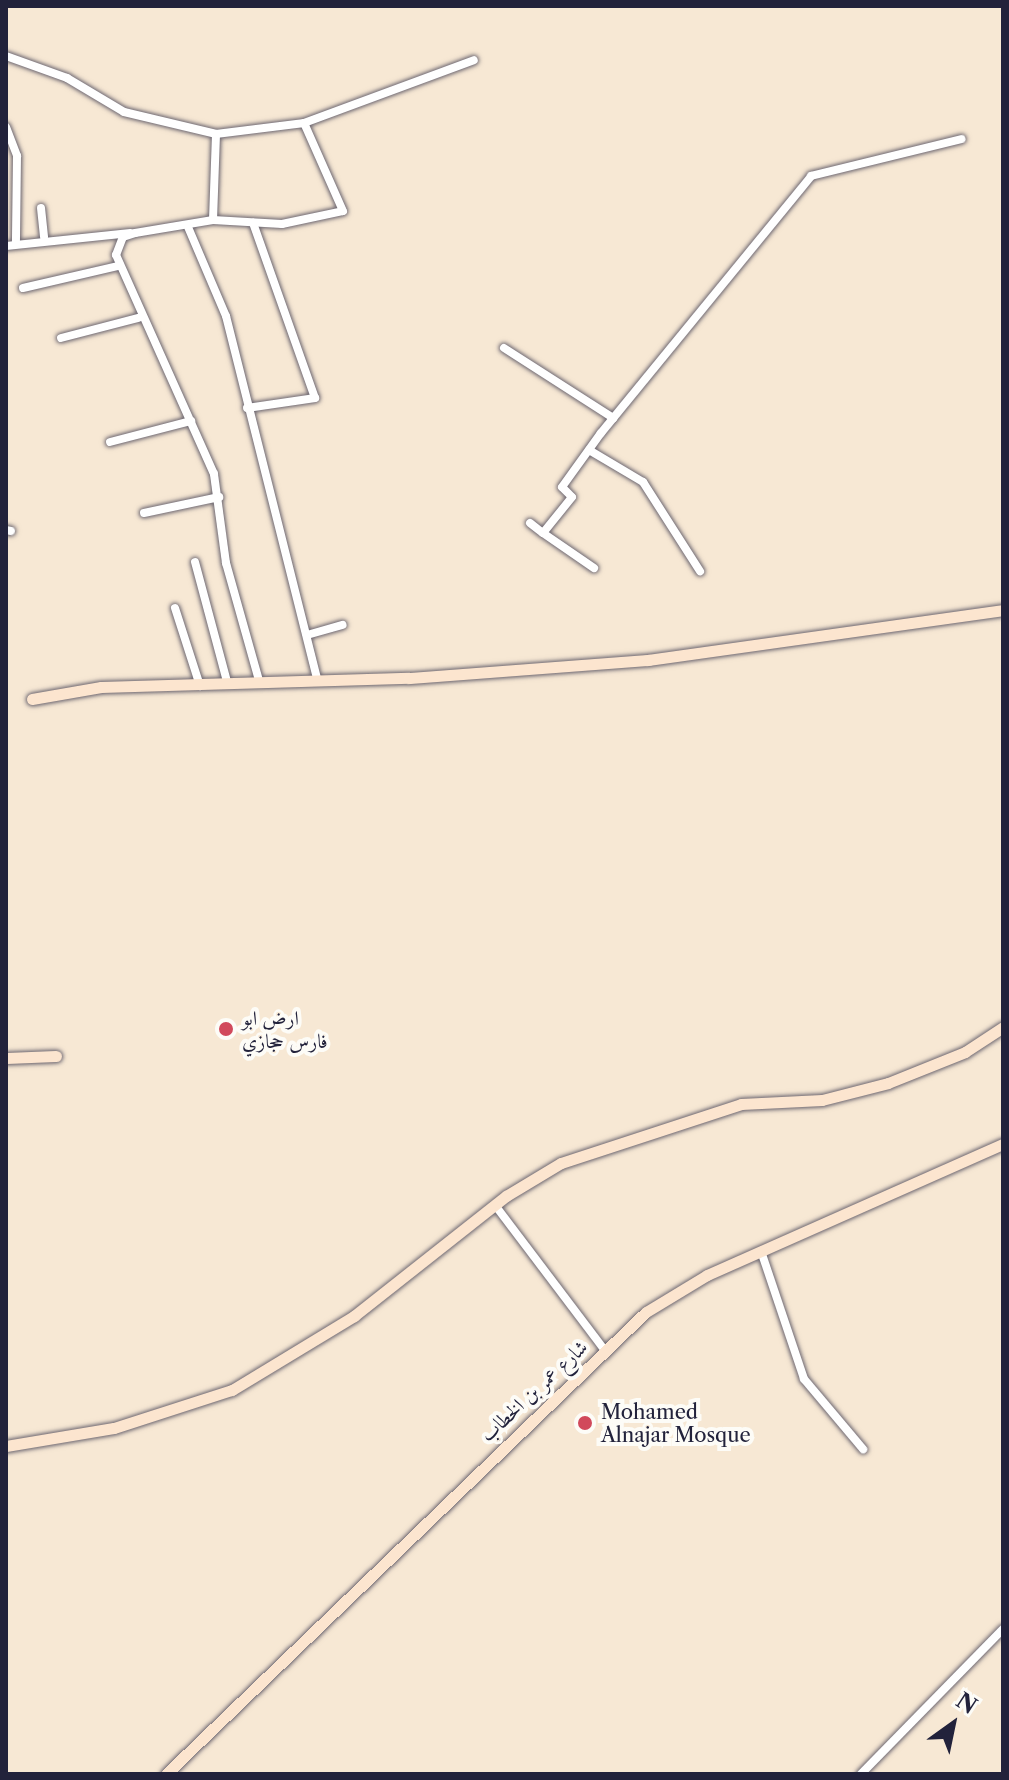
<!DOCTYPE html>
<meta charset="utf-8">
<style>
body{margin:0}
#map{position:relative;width:1009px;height:1780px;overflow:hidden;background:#f7e8d4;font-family:"Libre Caslon Text",Amiri,serif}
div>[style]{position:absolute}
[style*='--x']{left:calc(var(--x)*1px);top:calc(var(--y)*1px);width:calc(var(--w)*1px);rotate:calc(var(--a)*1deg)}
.roads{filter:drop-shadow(0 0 2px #6d6771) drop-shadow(0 0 2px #6d6771)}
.street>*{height:8px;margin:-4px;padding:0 4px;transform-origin:4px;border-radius:4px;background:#fff}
.secondary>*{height:11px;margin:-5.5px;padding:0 5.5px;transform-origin:5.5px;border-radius:5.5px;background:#fce5cf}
.dots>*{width:22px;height:22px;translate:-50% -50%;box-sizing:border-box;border:4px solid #fdfcf7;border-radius:50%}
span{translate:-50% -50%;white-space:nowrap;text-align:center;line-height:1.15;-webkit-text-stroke:8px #fdfcf7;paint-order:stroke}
.poi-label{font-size:20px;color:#22223b}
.left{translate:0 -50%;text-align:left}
.street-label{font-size:20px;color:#22223b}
.frame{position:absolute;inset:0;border:8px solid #22223b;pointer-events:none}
.north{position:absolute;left:913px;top:1684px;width:80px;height:80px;-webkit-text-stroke:6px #fdfcf7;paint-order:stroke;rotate:33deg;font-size:22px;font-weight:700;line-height:32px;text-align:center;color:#22223b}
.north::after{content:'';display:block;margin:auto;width:28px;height:36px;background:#22223b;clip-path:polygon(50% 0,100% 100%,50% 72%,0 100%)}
</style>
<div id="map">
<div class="roads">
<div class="street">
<i style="--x:6;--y:56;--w:65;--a:19.8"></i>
<i style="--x:67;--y:78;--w:66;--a:30.8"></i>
<i style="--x:124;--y:112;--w:95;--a:13.4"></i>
<i style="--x:216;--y:134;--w:89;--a:-7.1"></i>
<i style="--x:304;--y:123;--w:181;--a:-20.3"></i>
<i style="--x:6;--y:127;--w:31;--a:69"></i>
<i style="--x:17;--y:156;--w:86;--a:90.7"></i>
<i style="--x:41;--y:208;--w:29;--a:84"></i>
<i style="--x:213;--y:220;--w:86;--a:-88"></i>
<i style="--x:188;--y:227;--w:97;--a:66.9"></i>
<i style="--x:226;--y:316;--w:376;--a:75.9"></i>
<i style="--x:6;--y:246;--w:125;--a:-6"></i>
<i style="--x:23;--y:288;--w:98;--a:-13"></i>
<i style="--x:61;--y:338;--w:80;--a:-14.6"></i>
<i style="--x:504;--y:348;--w:130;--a:32.7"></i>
<i style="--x:247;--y:408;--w:69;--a:-8.4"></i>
<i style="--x:315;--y:398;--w:186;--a:-109.5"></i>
<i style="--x:110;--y:442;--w:84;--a:-14.5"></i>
<i style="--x:589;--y:450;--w:63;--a:30.7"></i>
<i style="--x:643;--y:482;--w:106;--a:57.4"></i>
<i style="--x:144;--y:513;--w:77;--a:-12"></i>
<i style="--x:530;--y:523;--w:16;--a:38"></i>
<i style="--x:543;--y:533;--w:46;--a:-51.1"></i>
<i style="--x:572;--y:497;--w:14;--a:-135"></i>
<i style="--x:562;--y:487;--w:67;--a:-54.2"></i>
<i style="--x:601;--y:433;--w:332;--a:-50.7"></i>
<i style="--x:811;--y:176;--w:155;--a:-13.8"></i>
<i style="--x:6;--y:530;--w:5;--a:11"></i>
<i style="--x:543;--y:533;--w:62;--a:34.5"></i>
<i style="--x:195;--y:562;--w:127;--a:75"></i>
<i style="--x:175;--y:608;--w:82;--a:72.2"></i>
<i style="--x:307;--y:635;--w:37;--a:-16"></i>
<i style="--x:260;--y:684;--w:126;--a:-105.7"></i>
<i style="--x:226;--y:563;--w:90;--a:-97.7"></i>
<i style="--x:214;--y:474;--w:240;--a:-114.1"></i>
<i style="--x:116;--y:255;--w:19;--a:-69"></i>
<i style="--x:123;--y:237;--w:13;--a:-18"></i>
<i style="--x:135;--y:233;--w:79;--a:-9.5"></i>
<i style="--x:213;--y:220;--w:69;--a:3.3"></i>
<i style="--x:282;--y:224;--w:62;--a:-12"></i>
<i style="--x:343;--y:211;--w:96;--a:-113.9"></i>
<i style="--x:498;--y:1209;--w:176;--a:52.9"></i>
<i style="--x:761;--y:1251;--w:135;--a:71.4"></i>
<i style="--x:804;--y:1379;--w:92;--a:49.9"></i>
<i style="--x:861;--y:1774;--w:203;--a:-45.6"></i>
</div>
<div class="secondary">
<i style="--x:32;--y:699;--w:70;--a:-9.9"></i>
<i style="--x:101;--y:687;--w:308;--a:-1.7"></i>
<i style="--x:409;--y:678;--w:240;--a:-4.3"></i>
<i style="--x:648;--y:660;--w:359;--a:-8"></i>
<i style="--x:6;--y:1058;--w:50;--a:-2.3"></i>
<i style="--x:6;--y:1446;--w:109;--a:-9.5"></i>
<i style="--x:114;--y:1428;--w:124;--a:-17.9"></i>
<i style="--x:232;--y:1390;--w:143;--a:-31.2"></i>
<i style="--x:354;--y:1316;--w:194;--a:-38.3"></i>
<i style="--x:506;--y:1196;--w:64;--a:-31"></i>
<i style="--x:561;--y:1163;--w:189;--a:-18.1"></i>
<i style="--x:741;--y:1104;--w:81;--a:-2.8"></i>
<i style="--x:822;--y:1100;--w:68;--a:-14.4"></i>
<i style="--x:888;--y:1083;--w:83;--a:-21.9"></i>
<i style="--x:965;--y:1052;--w:45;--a:-33.3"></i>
<i style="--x:166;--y:1774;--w:666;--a:-43.91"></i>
<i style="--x:646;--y:1312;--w:71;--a:-31.2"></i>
<i style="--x:707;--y:1275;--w:324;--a:-23.9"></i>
</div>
</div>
<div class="dots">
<i style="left:226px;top:1029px;background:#d1495b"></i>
<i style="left:585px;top:1423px;background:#d1495b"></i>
</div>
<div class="poi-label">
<span class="left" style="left:242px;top:1030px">ارض ابو<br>فارس حجازي</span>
<span class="left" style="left:601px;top:1424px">Mohamed<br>Alnajar Mosque</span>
</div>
<div class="street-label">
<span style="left:534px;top:1391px;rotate:-43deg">شارع عمر بن الخطاب</span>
</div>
<div class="frame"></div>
<div class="north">N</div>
</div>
